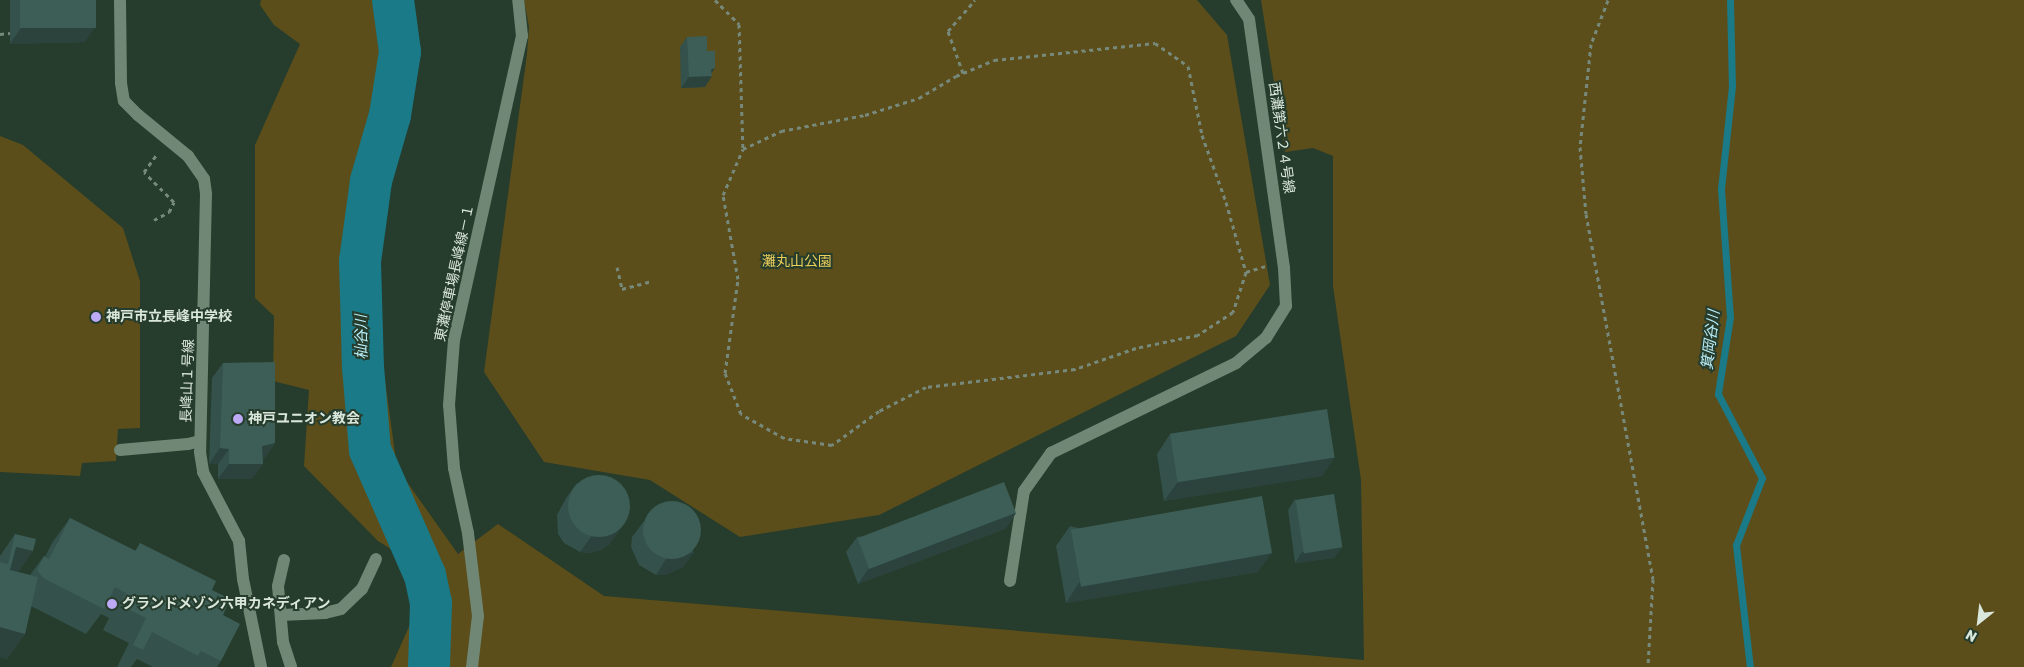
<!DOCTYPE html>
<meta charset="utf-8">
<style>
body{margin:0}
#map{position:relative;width:2024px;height:667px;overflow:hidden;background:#263c2c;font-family:Rubik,"Noto Sans JP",sans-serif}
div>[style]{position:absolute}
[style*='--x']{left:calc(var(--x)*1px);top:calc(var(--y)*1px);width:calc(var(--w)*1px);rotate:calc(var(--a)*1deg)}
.green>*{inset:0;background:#5b4e1b}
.stream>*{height:7px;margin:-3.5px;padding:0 3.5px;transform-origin:3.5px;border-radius:3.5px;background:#1a7a87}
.river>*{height:42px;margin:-21px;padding:0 21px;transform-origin:21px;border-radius:21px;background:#1a7a87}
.path>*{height:3px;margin-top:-1.5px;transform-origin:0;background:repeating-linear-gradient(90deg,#77897b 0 4px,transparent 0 8px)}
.minor>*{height:12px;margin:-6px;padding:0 6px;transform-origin:6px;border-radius:6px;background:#6f8774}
.wall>*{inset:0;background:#34514b}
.shaded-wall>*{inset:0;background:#2b423d}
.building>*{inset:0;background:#3d5e57;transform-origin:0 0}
.round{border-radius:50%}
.dots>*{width:14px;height:14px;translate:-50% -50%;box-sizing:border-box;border:2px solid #263c2c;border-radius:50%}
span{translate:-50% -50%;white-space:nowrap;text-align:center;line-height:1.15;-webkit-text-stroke:4px #263c2c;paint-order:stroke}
.street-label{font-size:14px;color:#dae7dc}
.park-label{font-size:14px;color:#ebcd5a}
.poi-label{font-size:14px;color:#dae7dc;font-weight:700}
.left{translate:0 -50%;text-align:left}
.water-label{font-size:15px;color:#bbeff8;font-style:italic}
.north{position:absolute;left:1954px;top:597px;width:50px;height:50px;-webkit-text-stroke:4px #263c2c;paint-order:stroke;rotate:209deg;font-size:14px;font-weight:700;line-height:20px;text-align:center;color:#dae7dc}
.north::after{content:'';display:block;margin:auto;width:18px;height:22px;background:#dae7dc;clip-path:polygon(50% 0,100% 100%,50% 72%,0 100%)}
</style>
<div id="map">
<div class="green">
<i style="clip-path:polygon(261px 0,408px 0,412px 36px,371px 244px,382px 358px,397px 468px,458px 554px,498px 524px,604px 596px,1364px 660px,1361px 480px,1333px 286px,1333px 156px,1313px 148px,1285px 152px,1261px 0,2024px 0,2024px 667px,391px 667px,432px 575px,378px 541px,304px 466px,309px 390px,273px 381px,274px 316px,255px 298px,255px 145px,300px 44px,274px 25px,260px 5px)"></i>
<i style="clip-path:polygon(524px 0,1197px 0,1227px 35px,1270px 285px,1236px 336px,879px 515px,740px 537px,650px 480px,544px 462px,484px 372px,527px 54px,529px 27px)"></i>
<i style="clip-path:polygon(0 136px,23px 145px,123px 228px,140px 281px,140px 428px,118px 429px,116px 461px,82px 463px,80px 476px,0 472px)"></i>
</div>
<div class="stream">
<i style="--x:1730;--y:0;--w:86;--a:88.7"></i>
<i style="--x:1732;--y:86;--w:104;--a:96.1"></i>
<i style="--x:1721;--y:189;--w:128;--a:86"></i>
<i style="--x:1730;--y:317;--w:78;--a:98.9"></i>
<i style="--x:1718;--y:394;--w:95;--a:62.4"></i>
<i style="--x:1762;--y:478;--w:72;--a:111.2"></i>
<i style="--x:1736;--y:545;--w:123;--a:83.5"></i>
</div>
<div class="river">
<i style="--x:393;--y:0;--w:52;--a:82.3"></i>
<i style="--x:400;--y:52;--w:64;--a:99"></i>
<i style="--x:390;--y:115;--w:69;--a:106.1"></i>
<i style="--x:371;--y:181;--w:81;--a:97.8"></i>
<i style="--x:360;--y:261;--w:106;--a:88.4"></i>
<i style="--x:363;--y:367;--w:83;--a:85.2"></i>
<i style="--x:370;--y:450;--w:137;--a:66.3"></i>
<i style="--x:425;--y:575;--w:29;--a:78"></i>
<i style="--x:431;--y:603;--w:64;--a:91.8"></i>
</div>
<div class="path">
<i style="--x:715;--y:0;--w:34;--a:45"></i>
<i style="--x:739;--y:24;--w:125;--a:88.2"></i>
<i style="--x:1608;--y:0;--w:47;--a:111.1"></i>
<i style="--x:1591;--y:44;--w:104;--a:96.1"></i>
<i style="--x:1580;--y:147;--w:67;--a:84.9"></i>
<i style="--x:1586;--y:214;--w:371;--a:79.6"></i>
<i style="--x:1653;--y:579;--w:88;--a:93.3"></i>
<i style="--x:0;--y:34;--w:10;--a:-6"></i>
<i style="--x:1155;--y:43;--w:40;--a:34.9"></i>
<i style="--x:1188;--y:66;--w:70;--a:78.5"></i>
<i style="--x:1202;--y:135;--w:71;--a:70.3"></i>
<i style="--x:1226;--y:202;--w:73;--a:74.1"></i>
<i style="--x:1246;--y:272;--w:42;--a:108"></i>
<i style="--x:1233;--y:312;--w:42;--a:146.7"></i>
<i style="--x:1198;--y:335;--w:63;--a:168.2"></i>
<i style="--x:1136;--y:348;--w:65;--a:161"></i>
<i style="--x:1075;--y:369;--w:150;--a:173.1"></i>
<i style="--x:926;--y:387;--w:53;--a:152.9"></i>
<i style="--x:879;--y:411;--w:58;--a:144.1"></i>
<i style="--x:832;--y:445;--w:49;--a:-171.7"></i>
<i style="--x:784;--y:438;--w:49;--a:-150.8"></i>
<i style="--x:741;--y:414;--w:44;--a:-111.3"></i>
<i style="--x:725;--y:373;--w:95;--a:-82.1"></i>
<i style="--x:738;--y:279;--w:85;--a:-100.1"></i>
<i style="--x:723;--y:195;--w:50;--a:-66.5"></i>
<i style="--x:743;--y:149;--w:42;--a:-25.3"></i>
<i style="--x:781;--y:131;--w:86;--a:-10.8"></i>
<i style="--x:865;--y:115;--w:57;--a:-17.5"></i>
<i style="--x:919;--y:98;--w:43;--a:-30.7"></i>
<i style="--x:956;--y:76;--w:41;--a:-22.8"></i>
<i style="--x:994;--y:60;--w:162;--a:-6"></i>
<i style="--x:963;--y:73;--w:45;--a:-109.7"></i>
<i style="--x:948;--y:31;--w:41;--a:-48.9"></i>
<i style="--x:154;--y:220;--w:17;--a:-28"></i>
<i style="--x:169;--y:212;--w:11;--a:-63"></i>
<i style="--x:174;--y:202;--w:42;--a:-135"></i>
<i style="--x:144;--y:172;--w:22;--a:-54"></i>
<i style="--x:617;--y:267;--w:23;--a:77"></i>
<i style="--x:622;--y:289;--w:28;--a:-15"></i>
<i style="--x:1246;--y:272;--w:21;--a:-17"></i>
</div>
<div class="minor">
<i style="--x:120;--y:0;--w:83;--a:89.3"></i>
<i style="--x:121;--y:83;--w:18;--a:81"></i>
<i style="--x:124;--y:101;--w:20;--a:45"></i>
<i style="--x:138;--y:115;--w:65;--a:39.4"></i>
<i style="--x:188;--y:156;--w:28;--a:55"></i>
<i style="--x:204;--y:179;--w:15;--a:82"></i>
<i style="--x:206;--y:194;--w:258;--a:91.3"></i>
<i style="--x:200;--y:452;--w:20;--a:81"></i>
<i style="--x:203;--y:472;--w:78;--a:62.4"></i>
<i style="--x:239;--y:541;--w:38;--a:84"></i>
<i style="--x:243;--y:579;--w:90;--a:78.4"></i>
<i style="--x:120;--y:450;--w:68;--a:-5"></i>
<i style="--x:188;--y:444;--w:12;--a:-14"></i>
<i style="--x:284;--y:560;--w:27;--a:103"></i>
<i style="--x:278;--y:586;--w:56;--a:84.9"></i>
<i style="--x:283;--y:642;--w:26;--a:72"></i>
<i style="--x:1010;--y:581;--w:91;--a:-81.2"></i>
<i style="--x:1024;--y:491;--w:47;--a:-54.6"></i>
<i style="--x:1051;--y:453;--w:206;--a:-25.9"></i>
<i style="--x:1236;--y:363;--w:39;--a:-40"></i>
<i style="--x:1266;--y:338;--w:38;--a:-58"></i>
<i style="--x:1286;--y:306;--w:38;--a:-93"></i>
<i style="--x:1284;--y:268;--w:251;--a:-98"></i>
<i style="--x:1249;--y:19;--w:23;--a:-124"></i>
<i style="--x:281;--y:615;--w:44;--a:-2.6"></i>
<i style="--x:325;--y:613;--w:16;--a:-14"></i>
<i style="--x:341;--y:609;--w:29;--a:-44"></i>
<i style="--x:362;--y:589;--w:33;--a:-65"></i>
<i style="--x:472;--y:667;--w:51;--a:-83.3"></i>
<i style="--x:478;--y:616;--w:84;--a:-96.9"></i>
<i style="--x:468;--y:533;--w:66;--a:-102.2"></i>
<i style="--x:454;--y:468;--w:63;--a:-94.5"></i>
<i style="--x:449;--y:405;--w:65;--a:-85.6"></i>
<i style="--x:454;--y:340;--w:312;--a:-77.4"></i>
<i style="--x:522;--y:36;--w:36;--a:-96"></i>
</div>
<div class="wall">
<i style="clip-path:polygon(10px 0,96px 0,85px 42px,10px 44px)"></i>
<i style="clip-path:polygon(687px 37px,707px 51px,712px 73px,705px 87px,681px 88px,680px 47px)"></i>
<i style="clip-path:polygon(223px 363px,275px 443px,264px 459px,263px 459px,263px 464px,252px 479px,218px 479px,218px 464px,209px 464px,212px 378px)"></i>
<i style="clip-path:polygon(1170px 434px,1335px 457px,1322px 476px,1164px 501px,1157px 454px)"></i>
<i style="clip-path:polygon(577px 483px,610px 544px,601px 550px,590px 553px,580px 552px,564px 543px,558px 534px,557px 515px,566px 498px)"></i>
<i style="clip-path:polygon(1295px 499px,1342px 547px,1334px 558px,1295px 563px,1288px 510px)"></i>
<i style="clip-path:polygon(1016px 513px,1005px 529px,858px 584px,846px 552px,857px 537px)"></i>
<i style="clip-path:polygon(70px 518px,135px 551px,140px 543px,212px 590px,223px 615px,221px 661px,217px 667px,153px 667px,137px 659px,131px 667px,117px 667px,129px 643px,103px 630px,109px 618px,101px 614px,86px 634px,31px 606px,25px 634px,7px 659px,0 657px,0 556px,15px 534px,18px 572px,30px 575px,44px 556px,45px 557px,52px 543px)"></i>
<i style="clip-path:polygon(644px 521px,694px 552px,683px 567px,665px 575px,656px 575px,639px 565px,631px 547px,632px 537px)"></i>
<i style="clip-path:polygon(1070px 526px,1258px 572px,1066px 603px,1056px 546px)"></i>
</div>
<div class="shaded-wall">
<i style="clip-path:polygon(96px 26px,85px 42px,10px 44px,21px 28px)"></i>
<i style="clip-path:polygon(715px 68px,709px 77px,712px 76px,705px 87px,681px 88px,689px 77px)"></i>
<i style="clip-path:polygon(275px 443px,264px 459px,251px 461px,262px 446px)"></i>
<i style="clip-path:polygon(220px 448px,229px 449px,218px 464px,209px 464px)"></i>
<i style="clip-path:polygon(1335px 457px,1322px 476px,1164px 501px,1178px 482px)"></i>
<i style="clip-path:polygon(229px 464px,263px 464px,252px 479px,218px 479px)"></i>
<i style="clip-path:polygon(1016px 513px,1005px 529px,858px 584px,869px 568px)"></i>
<i style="clip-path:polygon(627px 520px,610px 544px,601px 550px,590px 553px,580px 552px,591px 537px)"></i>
<i style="clip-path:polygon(16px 547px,33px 551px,16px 576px,2px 572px,8px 564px)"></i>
<i style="clip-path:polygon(1342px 547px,1334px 558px,1295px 563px,1302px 552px)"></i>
<i style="clip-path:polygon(694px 552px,683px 567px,665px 575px,656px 575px,666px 559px)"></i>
<i style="clip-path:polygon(1272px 553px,1258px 572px,1066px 603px,1079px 583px)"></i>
<i style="clip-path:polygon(0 627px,25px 634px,7px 659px,0 657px)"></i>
</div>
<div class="building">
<i style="left:20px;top:0;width:76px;height:28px"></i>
<i style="clip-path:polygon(707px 36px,707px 51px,715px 51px,715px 68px,711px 69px,712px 76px,689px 77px,687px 37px)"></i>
<i style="clip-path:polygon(275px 362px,275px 443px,262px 446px,263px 464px,229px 464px,229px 449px,220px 448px,223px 363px)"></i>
<i style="left:1327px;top:409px;width:49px;height:159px;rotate:81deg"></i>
<i class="round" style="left:568px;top:475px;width:62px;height:62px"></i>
<i style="left:1004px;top:482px;width:33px;height:157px;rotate:69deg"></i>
<i style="left:1334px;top:494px;width:54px;height:39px;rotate:81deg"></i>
<i style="left:1262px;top:496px;width:58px;height:194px;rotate:80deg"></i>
<i class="round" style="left:643px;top:501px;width:58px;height:58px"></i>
<i style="clip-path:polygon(70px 518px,136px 551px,140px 543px,216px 581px,212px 590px,230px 599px,223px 615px,240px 624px,221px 661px,201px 651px,198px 656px,152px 632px,143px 650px,133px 645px,146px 618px,120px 605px,126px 593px,115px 587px,104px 609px,43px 578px,37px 570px,44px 556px,49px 559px)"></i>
<i style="clip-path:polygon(15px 534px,36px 539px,33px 551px,16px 547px,10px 570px,38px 577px,25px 634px,0 627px,0 562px,8px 564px)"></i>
</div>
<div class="dots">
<i style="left:96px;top:317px;background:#bcaaf6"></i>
<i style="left:238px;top:419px;background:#bcaaf6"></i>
<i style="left:112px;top:604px;background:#bcaaf6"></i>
</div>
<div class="street-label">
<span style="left:1281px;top:138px;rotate:82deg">西灘第六２４号線</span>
<span style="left:455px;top:273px;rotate:-78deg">東灘停車場長峰線－１</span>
<span style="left:188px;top:381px;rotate:-88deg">長峰山１号線</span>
</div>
<div class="park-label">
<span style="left:797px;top:262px">灘丸山公園</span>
</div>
<div class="poi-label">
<span class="left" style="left:106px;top:317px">神戸市立長峰中学校</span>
<span class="left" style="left:248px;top:419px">神戸ユニオン教会</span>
<span class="left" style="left:122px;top:604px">グランドメゾン六甲カネディアン</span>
</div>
<div class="water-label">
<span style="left:362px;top:337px;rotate:-91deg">杣谷川</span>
<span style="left:1711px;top:340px;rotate:-83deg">箕岡谷川</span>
</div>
<div class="north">N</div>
</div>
